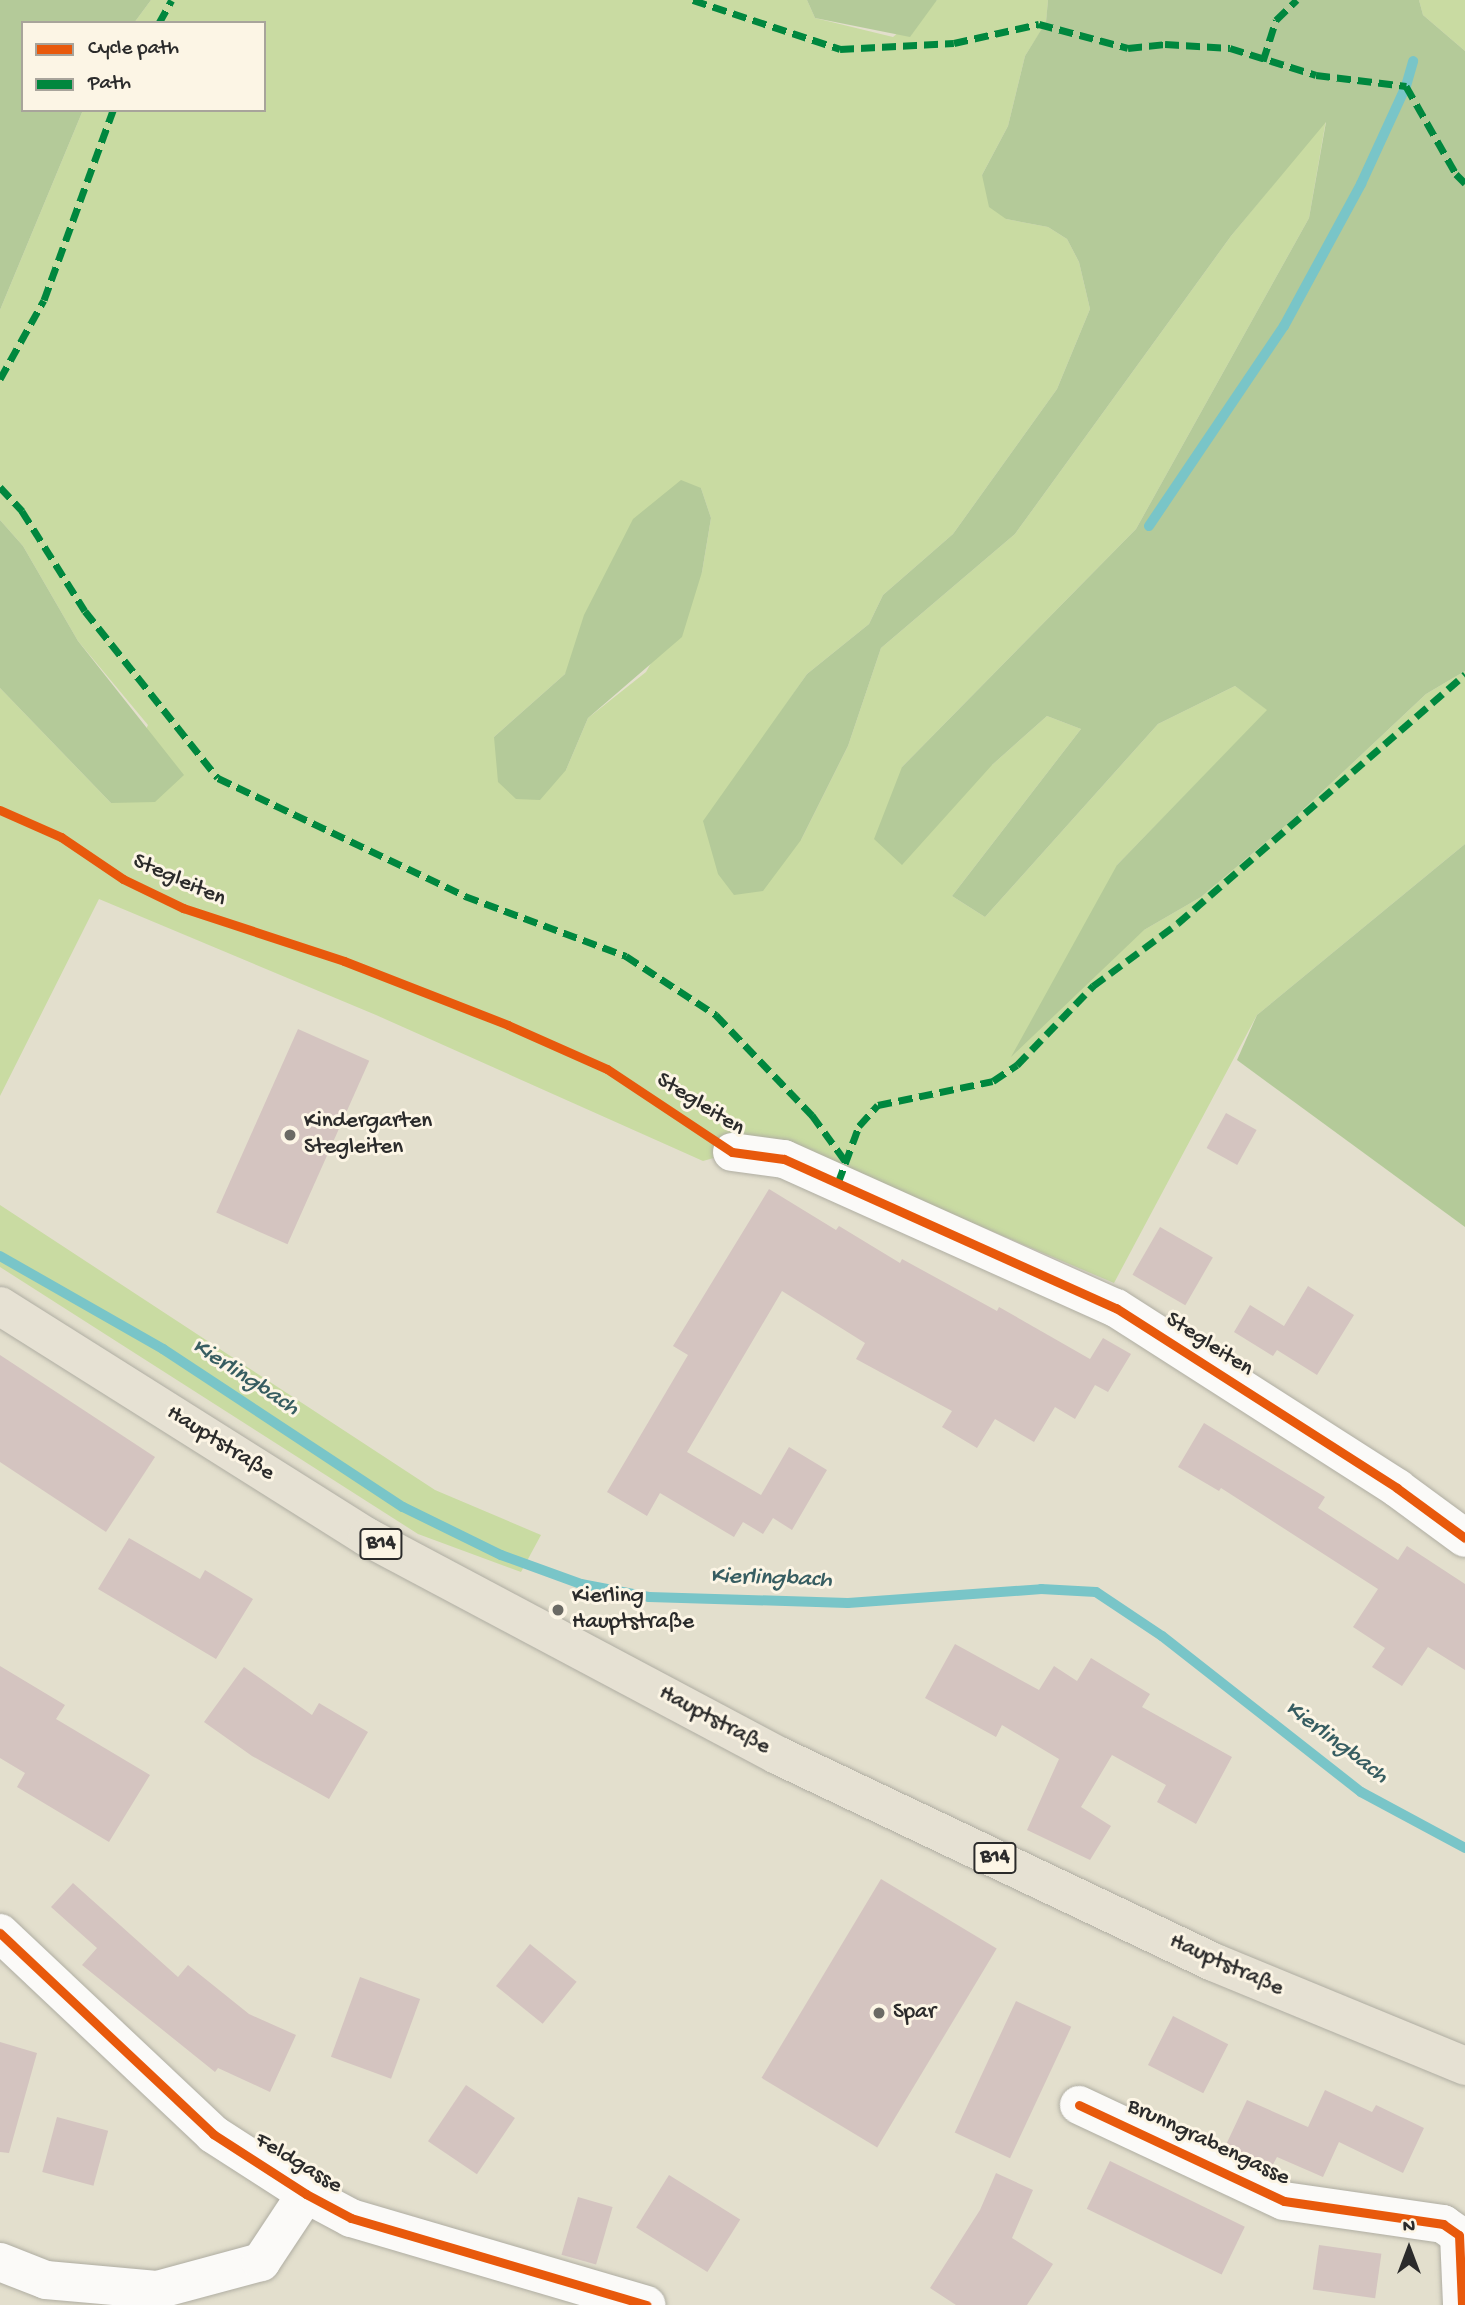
<!DOCTYPE html>
<meta charset="utf-8">
<style>
body{margin:0}
#map{position:relative;width:1465px;height:2305px;overflow:hidden;background:#e3dfcd;font-family:"Gochi Hand",sans-serif}
div>[style]{position:absolute}
[style*='--x']{left:calc(var(--x)*1px);top:calc(var(--y)*1px);width:calc(var(--w)*1px);rotate:calc(var(--a)*1deg)}
.green>*{inset:0;background:#c9dba2}
.forest>*{inset:0;background:#b4ca99}
.stream>*{height:10px;margin:-5px;padding:0 5px;transform-origin:5px;border-radius:5px;background:#79c5c8}
.building>*{inset:0;background:#d4c4c0;transform-origin:0 0}
.roads{filter:drop-shadow(0 0 2px #afada2) drop-shadow(0 0 2px #afada2)}
.minor>*{height:38px;margin:-19px;padding:0 19px;transform-origin:19px;border-radius:19px;background:#fbfaf8}
.major>*{height:38px;margin:-19px;padding:0 19px;transform-origin:19px;border-radius:19px;background:#e6e1d3}
.quiet>*{height:7px;margin-top:-3.5px;transform-origin:0;background:repeating-linear-gradient(90deg,#00873e 0 14px,transparent 0 21px)}
.cycleway>*{height:9px;margin:-4.5px;padding:0 4.5px;transform-origin:4.5px;border-radius:4.5px;background:#e8590c}
.dots>*{width:19px;height:19px;translate:-50% -50%;box-sizing:border-box;border:4px solid #fcf5e5;border-radius:50%}
span{translate:-50% -50%;white-space:nowrap;text-align:center;line-height:1.15;-webkit-text-stroke:6px #fcf5e5;paint-order:stroke}
.shield-label span{padding:2px 5px;background:#fcf5e5;border:2px solid;border-radius:5px;-webkit-text-stroke-width:0}
.shield-label{font-size:21px;color:#2b2b2b;font-weight:700}
.street-label{font-size:23px;color:#2b2b2b}
.poi-label{font-size:23px;color:#2b2b2b}
.left{translate:0 -50%;text-align:left}
.water-label{font-size:24px;color:#375d61;font-style:italic}
.legend{position:absolute;left:21px;top:21px;width:245px;height:91px;box-sizing:border-box;background:#fcf5e5;border:2px solid #a8a49b;margin:0;padding:9px 12px;list-style:none;font-size:21px;color:#2b2b2b}
.legend li{display:flex;align-items:center;gap:14px;height:35px}
.legend b{width:35px;border:2px solid #a8a49b}
.north{position:absolute;left:1374px;top:2214px;width:70px;height:70px;-webkit-text-stroke:5px #fcf5e5;paint-order:stroke;rotate:0deg;font-size:19px;font-weight:700;line-height:28px;text-align:center;color:#2b2b2b}
.north::after{content:'';display:block;margin:auto;width:24px;height:32px;background:#2b2b2b;clip-path:polygon(50% 0,100% 100%,50% 72%,0 100%)}
</style>
<div id="map">
<div class="green">
<i style="clip-path:polygon(evenodd,151px 0,807px 0,815px 18px,893px 37px,937px 0,1048px 0,1046px 23px,1025px 56px,1008px 126px,982px 175px,1006px 219px,1048px 227px,1067px 239px,1079px 262px,1090px 309px,1057px 389px,953px 534px,883px 595px,869px 624px,807px 674px,722px 797px,801px 840px,848px 746px,881px 648px,1015px 534px,1231px 236px,1326px 120px,1309px 218px,1136px 529px,902px 767px,992px 765px,1047px 716px,1081px 729px,952px 896px,985px 917px,1158px 724px,1235px 686px,1268px 710px,1117px 865px,1144px 930px,1201px 897px,1291px 821px,1426px 694px,1465px 671px,1465px 844px,1257px 1015px,1114px 1283px,777px 1140px,703px 1161px,376px 1015px,99px 899px,0 1096px,0 688px,111px 803px,148px 725px,78px 641px,23px 546px,0 520px,0 310px,83px 110px,264px 110px,264px 23px,134px 23px,151px 0,701px 488px,711px 518px,702px 572px,646px 672px,588px 718px,566px 770px,494px 737px,565px 674px,701px 488px)"></i>
<i style="clip-path:polygon(1419px 0,1465px 0,1465px 51px,1423px 15px)"></i>
<i style="clip-path:polygon(0 1205px,435px 1490px,541px 1535px,521px 1572px,418px 1534px,0 1267px)"></i>
</div>
<div class="forest">
<i style="clip-path:polygon(0 0,151px 0,134px 23px,23px 23px,23px 110px,83px 110px,0 310px)"></i>
<i style="clip-path:polygon(807px 0,937px 0,910px 37px,815px 18px)"></i>
<i style="clip-path:polygon(1048px 0,1419px 0,1423px 15px,1465px 51px,1465px 671px,1426px 694px,1291px 821px,1201px 897px,1144px 930px,1011px 1057px,1117px 865px,1267px 710px,1235px 686px,1158px 724px,985px 917px,952px 896px,1081px 729px,1047px 716px,992px 765px,902px 865px,874px 839px,902px 767px,1136px 529px,1309px 218px,1326px 122px,1231px 236px,1015px 534px,881px 648px,848px 746px,801px 840px,763px 891px,734px 895px,718px 874px,703px 821px,807px 674px,869px 624px,883px 595px,953px 534px,1057px 389px,1090px 309px,1079px 262px,1067px 239px,1048px 227px,1006px 219px,989px 207px,982px 175px,1008px 126px,1025px 56px,1046px 22px)"></i>
<i style="clip-path:polygon(681px 480px,701px 488px,711px 518px,702px 572px,682px 637px,588px 718px,566px 770px,540px 800px,516px 799px,498px 782px,494px 737px,565px 674px,584px 615px,633px 519px)"></i>
<i style="clip-path:polygon(0 520px,23px 546px,78px 641px,184px 775px,155px 802px,111px 803px,0 688px)"></i>
<i style="clip-path:polygon(1465px 844px,1465px 1227px,1237px 1060px,1257px 1015px)"></i>
</div>
<div class="stream">
<i style="--x:1149;--y:526;--w:241;--a:-56"></i>
<i style="--x:1284;--y:326;--w:162;--a:-61.5"></i>
<i style="--x:1361;--y:184;--w:108;--a:-65.3"></i>
<i style="--x:1406;--y:86;--w:26;--a:-74"></i>
<i style="--x:0;--y:1256;--w:188;--a:29.7"></i>
<i style="--x:163;--y:1349;--w:287;--a:33.4"></i>
<i style="--x:403;--y:1507;--w:109;--a:26.1"></i>
<i style="--x:501;--y:1555;--w:85;--a:19.9"></i>
<i style="--x:581;--y:1584;--w:69;--a:10.8"></i>
<i style="--x:649;--y:1597;--w:199;--a:1.7"></i>
<i style="--x:848;--y:1603;--w:194;--a:-4.1"></i>
<i style="--x:1041;--y:1589;--w:55;--a:3.1"></i>
<i style="--x:1096;--y:1592;--w:79;--a:33.7"></i>
<i style="--x:1162;--y:1636;--w:253;--a:38.1"></i>
<i style="--x:1361;--y:1792;--w:118;--a:28.3"></i>
</div>
<div class="building">
<i style="left:298px;top:1029px;width:78px;height:201px;rotate:24deg"></i>
<i style="left:1226px;top:1113px;width:35px;height:40px;rotate:29deg"></i>
<i style="clip-path:polygon(769px 1189px,836px 1230px,839px 1226px,900px 1263px,902px 1259px,997px 1311px,999px 1307px,1090px 1359px,1103px 1338px,1131px 1354px,1108px 1392px,1095px 1385px,1075px 1419px,1055px 1407px,1034px 1442px,995px 1419px,977px 1448px,942px 1427px,952px 1411px,856px 1359px,865px 1343px,782px 1291px,687px 1452px,761px 1495px,789px 1447px,827px 1470px,792px 1530px,773px 1518px,763px 1534px,743px 1522px,734px 1537px,660px 1493px,647px 1516px,607px 1492px,688px 1355px,673px 1346px)"></i>
<i style="left:1160px;top:1227px;width:61px;height:55px;rotate:30deg"></i>
<i style="clip-path:polygon(1308px 1286px,1354px 1315px,1317px 1375px,1277px 1350px,1273px 1356px,1234px 1332px,1250px 1305px,1284px 1326px)"></i>
<i style="clip-path:polygon(0 1355px,155px 1457px,106px 1532px,0 1462px)"></i>
<i style="clip-path:polygon(1204px 1423px,1325px 1497px,1318px 1508px,1398px 1560px,1407px 1546px,1465px 1584px,1465px 1670px,1428px 1647px,1402px 1686px,1372px 1667px,1385px 1648px,1353px 1627px,1378px 1589px,1221px 1488px,1219px 1491px,1178px 1467px)"></i>
<i style="clip-path:polygon(129px 1538px,200px 1579px,205px 1570px,253px 1599px,216px 1659px,98px 1589px)"></i>
<i style="clip-path:polygon(955px 1644px,1039px 1690px,1054px 1666px,1077px 1681px,1091px 1658px,1150px 1694px,1142px 1707px,1232px 1757px,1196px 1824px,1157px 1802px,1166px 1785px,1112px 1755px,1081px 1807px,1111px 1826px,1090px 1860px,1027px 1830px,1059px 1759px,1002px 1725px,996px 1737px,925px 1698px)"></i>
<i style="clip-path:polygon(0 1666px,65px 1705px,56px 1719px,150px 1775px,109px 1842px,17px 1787px,25px 1773px,0 1758px)"></i>
<i style="clip-path:polygon(244px 1667px,312px 1715px,319px 1703px,368px 1732px,329px 1799px,252px 1756px,204px 1722px)"></i>
<i style="left:881px;top:1879px;width:135px;height:232px;rotate:31deg"></i>
<i style="clip-path:polygon(73px 1883px,178px 1977px,188px 1965px,249px 2014px,296px 2035px,270px 2092px,218px 2068px,215px 2072px,82px 1965px,97px 1948px,51px 1907px)"></i>
<i style="left:530px;top:1944px;width:60px;height:54px;rotate:39deg"></i>
<i style="left:360px;top:1977px;width:64px;height:85px;rotate:20deg"></i>
<i style="left:1016px;top:2001px;width:61px;height:145px;rotate:25deg"></i>
<i style="left:1173px;top:2016px;width:62px;height:55px;rotate:27deg"></i>
<i style="clip-path:polygon(0 2042px,37px 2053px,9px 2153px,0 2152px)"></i>
<i style="left:466px;top:2085px;width:59px;height:68px;rotate:34deg"></i>
<i style="clip-path:polygon(1325px 2090px,1372px 2112px,1376px 2105px,1424px 2128px,1403px 2173px,1339px 2142px,1323px 2177px,1277px 2157px,1270px 2170px,1224px 2149px,1247px 2100px,1308px 2127px)"></i>
<i style="left:57px;top:2117px;width:53px;height:57px;rotate:15deg"></i>
<i style="left:1110px;top:2161px;width:150px;height:53px;rotate:26deg"></i>
<i style="clip-path:polygon(996px 2173px,1033px 2190px,1012px 2238px,1053px 2264px,1027px 2305px,956px 2305px,930px 2288px,980px 2210px)"></i>
<i style="left:669px;top:2175px;width:84px;height:62px;rotate:32deg"></i>
<i style="left:578px;top:2197px;width:36px;height:60px;rotate:16deg"></i>
<i style="left:1319px;top:2245px;width:63px;height:45px;rotate:8deg"></i>
</div>
<div class="roads">
<div class="minor">
<i style="--x:732;--y:1152;--w:52;--a:7.7"></i>
<i style="--x:784;--y:1159;--w:364;--a:24.2"></i>
<i style="--x:1116;--y:1308;--w:334;--a:32.6"></i>
<i style="--x:1397;--y:1488;--w:84;--a:36.3"></i>
<i style="--x:0;--y:1933;--w:293;--a:43.3"></i>
<i style="--x:213;--y:2134;--w:111;--a:32.8"></i>
<i style="--x:306;--y:2194;--w:51;--a:28.1"></i>
<i style="--x:351;--y:2218;--w:308;--a:16.4"></i>
<i style="--x:1079;--y:2105;--w:226;--a:25.1"></i>
<i style="--x:1284;--y:2201;--w:161;--a:8.2"></i>
<i style="--x:1443;--y:2224;--w:19;--a:35"></i>
<i style="--x:1459;--y:2235;--w:70;--a:87.5"></i>
<i style="--x:0;--y:2262;--w:49;--a:21.4"></i>
<i style="--x:46;--y:2280;--w:111;--a:5.1"></i>
<i style="--x:157;--y:2290;--w:108;--a:-15.1"></i>
<i style="--x:261;--y:2262;--w:82;--a:-56.5"></i>
</div>
<div class="major">
<i style="--x:0;--y:1306;--w:434;--a:32.2"></i>
<i style="--x:367;--y:1537;--w:464;--a:28"></i>
<i style="--x:777;--y:1755;--w:483;--a:25.4"></i>
<i style="--x:1213;--y:1962;--w:273;--a:22.4"></i>
</div>
</div>
<div class="quiet">
<i style="--x:693;--y:0;--w:155;--a:18.4"></i>
<i style="--x:840;--y:49;--w:114;--a:-3"></i>
<i style="--x:954;--y:43;--w:87;--a:-12.6"></i>
<i style="--x:1039;--y:24;--w:92;--a:15.1"></i>
<i style="--x:1128;--y:48;--w:37;--a:-6"></i>
<i style="--x:1165;--y:44;--w:65;--a:3.5"></i>
<i style="--x:1230;--y:48;--w:90;--a:17.4"></i>
<i style="--x:1316;--y:75;--w:91;--a:7"></i>
<i style="--x:1406;--y:86;--w:101;--a:60.4"></i>
<i style="--x:1456;--y:174;--w:13;--a:45"></i>
<i style="--x:159;--y:23;--w:26;--a:-61"></i>
<i style="--x:1263;--y:61;--w:43;--a:-72.4"></i>
<i style="--x:1276;--y:20;--w:29;--a:-44"></i>
<i style="--x:0;--y:379;--w:90;--a:-60.9"></i>
<i style="--x:44;--y:300;--w:202;--a:-70"></i>
<i style="--x:0;--y:487;--w:33;--a:47"></i>
<i style="--x:22;--y:511;--w:118;--a:57.8"></i>
<i style="--x:85;--y:611;--w:213;--a:51.5"></i>
<i style="--x:218;--y:778;--w:274;--a:25.5"></i>
<i style="--x:465;--y:896;--w:172;--a:20.4"></i>
<i style="--x:626;--y:956;--w:108;--a:33.2"></i>
<i style="--x:716;--y:1015;--w:139;--a:46.2"></i>
<i style="--x:812;--y:1115;--w:58;--a:54.1"></i>
<i style="--x:838;--y:1183;--w:61;--a:-69.8"></i>
<i style="--x:859;--y:1126;--w:28;--a:-48"></i>
<i style="--x:878;--y:1105;--w:117;--a:-11.8"></i>
<i style="--x:993;--y:1081;--w:29;--a:-34"></i>
<i style="--x:1017;--y:1065;--w:110;--a:-46.1"></i>
<i style="--x:1093;--y:986;--w:106;--a:-36.5"></i>
<i style="--x:1178;--y:923;--w:380;--a:-40.9"></i>
</div>
<div class="cycleway">
<i style="--x:0;--y:810;--w:67;--a:23.9"></i>
<i style="--x:61;--y:837;--w:75;--a:34.1"></i>
<i style="--x:123;--y:879;--w:67;--a:25.8"></i>
<i style="--x:183;--y:908;--w:169;--a:18.2"></i>
<i style="--x:344;--y:961;--w:176;--a:21.3"></i>
<i style="--x:508;--y:1025;--w:108;--a:24"></i>
<i style="--x:607;--y:1069;--w:150;--a:33.6"></i>
<i style="--x:732;--y:1152;--w:52;--a:7.7"></i>
<i style="--x:784;--y:1159;--w:364;--a:24.2"></i>
<i style="--x:1116;--y:1308;--w:334;--a:32.6"></i>
<i style="--x:1397;--y:1488;--w:84;--a:36.3"></i>
<i style="--x:0;--y:1933;--w:293;--a:43.3"></i>
<i style="--x:213;--y:2134;--w:111;--a:32.8"></i>
<i style="--x:306;--y:2194;--w:51;--a:28.1"></i>
<i style="--x:351;--y:2218;--w:308;--a:16.4"></i>
<i style="--x:1079;--y:2105;--w:226;--a:25.1"></i>
<i style="--x:1284;--y:2201;--w:161;--a:8.2"></i>
<i style="--x:1443;--y:2224;--w:19;--a:35"></i>
<i style="--x:1459;--y:2235;--w:70;--a:87.5"></i>
</div>
<div class="dots">
<i style="left:290px;top:1135px;background:#6b6a64"></i>
<i style="left:558px;top:1610px;background:#6b6a64"></i>
<i style="left:879px;top:2013px;background:#6b6a64"></i>
</div>
<div class="shield-label">
<span style="left:381px;top:1544px">B14</span>
<span style="left:995px;top:1858px">B14</span>
</div>
<div class="street-label">
<span style="left:179px;top:881px;rotate:24deg">Stegleiten</span>
<span style="left:700px;top:1105px;rotate:32deg">Stegleiten</span>
<span style="left:1209px;top:1345px;rotate:33deg">Stegleiten</span>
<span style="left:220px;top:1444px;rotate:32deg">Hauptstraße</span>
<span style="left:714px;top:1721px;rotate:28deg">Hauptstraße</span>
<span style="left:1226px;top:1966px;rotate:24deg">Hauptstraße</span>
<span style="left:1208px;top:2143px;rotate:25deg">Brunngrabengasse</span>
<span style="left:298px;top:2164px;rotate:31deg">Feldgasse</span>
</div>
<div class="poi-label">
<span class="left" style="left:304px;top:1135px">Kindergarten<br>Stegleiten</span>
<span class="left" style="left:572px;top:1610px">Kierling<br>Hauptstraße</span>
<span class="left" style="left:893px;top:2013px">Spar</span>
</div>
<div class="water-label">
<span style="left:245px;top:1378px;rotate:33deg">Kierlingbach</span>
<span style="left:771px;top:1579px;rotate:2deg">Kierlingbach</span>
<span style="left:1336px;top:1743px;rotate:37deg">Kierlingbach</span>
</div>
<ul class="legend">
<li><b style="height:9px;background:#e8590c"></b>Cycle path</li>
<li><b style="height:9px;background:#00873e"></b>Path</li>
</ul>
<div class="north">N</div>
</div>
